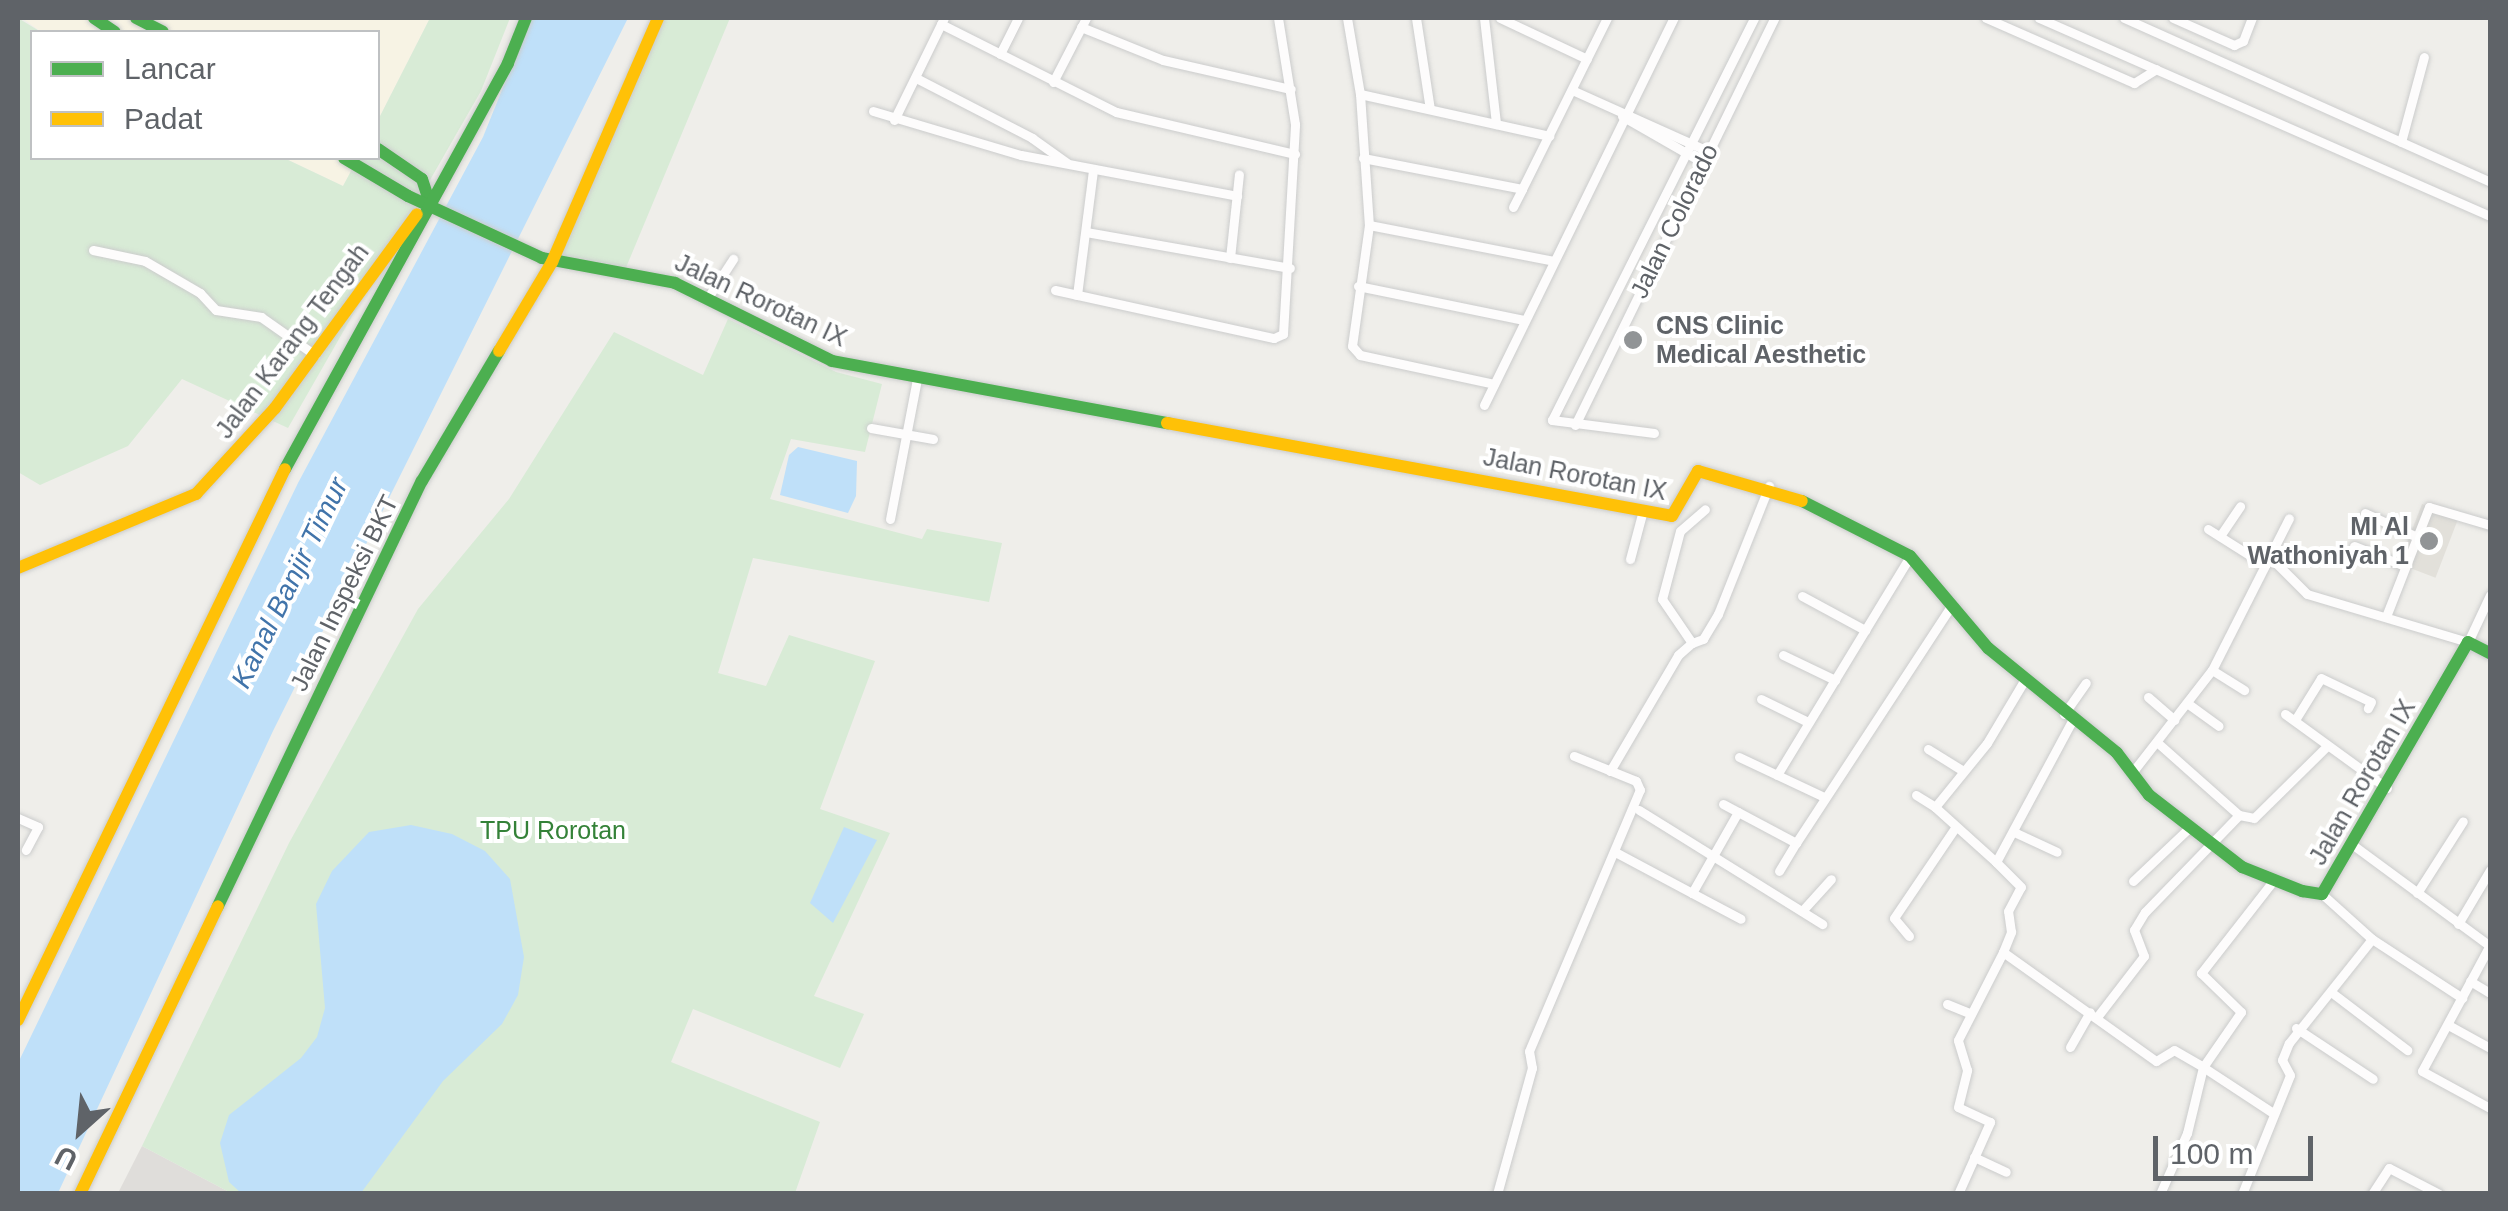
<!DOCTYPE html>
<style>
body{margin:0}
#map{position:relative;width:2508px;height:1211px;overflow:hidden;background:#efeeea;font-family:Arial,sans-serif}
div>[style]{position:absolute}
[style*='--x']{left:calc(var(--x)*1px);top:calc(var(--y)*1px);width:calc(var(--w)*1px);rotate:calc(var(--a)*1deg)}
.commercial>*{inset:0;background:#f7f3e4}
.industrial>*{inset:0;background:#dfddda}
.education>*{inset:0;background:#e2e0da;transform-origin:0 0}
.green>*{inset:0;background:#d8ebd6}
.water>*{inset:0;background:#bfe0f9}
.roads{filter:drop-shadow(0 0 2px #cbcccc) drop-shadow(0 0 2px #cbcccc)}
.street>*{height:9px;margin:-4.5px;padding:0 4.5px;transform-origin:4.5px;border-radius:4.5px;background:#fdfcfc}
.fast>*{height:12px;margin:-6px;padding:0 6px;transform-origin:6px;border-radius:6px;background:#4caf50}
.slow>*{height:12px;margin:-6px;padding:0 6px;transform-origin:6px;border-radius:6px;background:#ffc107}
.dots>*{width:28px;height:28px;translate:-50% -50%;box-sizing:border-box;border:5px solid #fff;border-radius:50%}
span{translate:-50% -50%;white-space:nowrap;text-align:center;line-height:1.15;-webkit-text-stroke:8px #fff;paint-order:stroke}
.street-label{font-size:25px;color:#5f6368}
.poi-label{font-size:25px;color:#5f6368;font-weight:700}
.left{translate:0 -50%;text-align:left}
.right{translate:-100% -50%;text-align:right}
.park-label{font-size:25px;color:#348238}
.water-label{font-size:28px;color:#4174aa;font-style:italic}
.frame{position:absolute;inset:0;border:20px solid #5f6368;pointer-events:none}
.legend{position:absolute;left:30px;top:30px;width:350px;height:130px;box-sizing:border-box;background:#fff;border:2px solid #bfc1c3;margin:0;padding:12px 18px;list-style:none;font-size:30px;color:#5f6368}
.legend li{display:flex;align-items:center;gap:20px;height:50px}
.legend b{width:50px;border:2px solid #bfc1c3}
.north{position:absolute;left:30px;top:1081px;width:100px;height:100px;-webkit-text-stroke:8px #fff;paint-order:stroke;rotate:207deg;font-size:28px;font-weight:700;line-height:40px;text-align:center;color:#5f6368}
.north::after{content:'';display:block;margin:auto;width:35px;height:45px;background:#5f6368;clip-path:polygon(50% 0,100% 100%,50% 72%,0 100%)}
.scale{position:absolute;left:2153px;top:1136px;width:160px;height:45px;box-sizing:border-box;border:5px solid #5f6368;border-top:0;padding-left:12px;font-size:30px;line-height:35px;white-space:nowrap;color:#5f6368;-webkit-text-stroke:8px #fff;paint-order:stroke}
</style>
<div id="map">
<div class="commercial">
<i style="clip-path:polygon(22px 18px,430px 18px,378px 120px,378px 32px,41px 32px)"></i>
<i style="clip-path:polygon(284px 158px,358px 158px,343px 186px)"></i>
</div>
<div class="industrial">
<i style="clip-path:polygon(142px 1146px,231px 1193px,118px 1193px)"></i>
</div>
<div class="education">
<i style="left:2422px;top:504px;width:39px;height:64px;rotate:21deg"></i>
</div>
<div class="green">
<i style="clip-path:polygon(18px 18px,41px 32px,32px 32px,32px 158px,284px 158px,343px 186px,358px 158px,378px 158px,378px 120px,430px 18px,510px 18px,481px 91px,288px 428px,182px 379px,128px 446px,40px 485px,18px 472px)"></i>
<i style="clip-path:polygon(658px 18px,730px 18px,625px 270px,552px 262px)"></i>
<i style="clip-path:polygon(728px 319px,836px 372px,882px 384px,865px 452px,791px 439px,770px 499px,922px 539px,927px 529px,1002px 543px,989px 602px,753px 558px,718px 673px,766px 686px,789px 635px,875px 661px,820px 809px,890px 833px,814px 996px,864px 1014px,840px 1068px,693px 1009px,671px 1062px,820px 1122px,795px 1193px,231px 1193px,142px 1146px,289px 843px,418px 609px,509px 499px,614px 332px,703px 375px)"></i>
</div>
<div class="water">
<i style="clip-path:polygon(531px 18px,628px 18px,273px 731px,58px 1193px,18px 1193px,18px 1063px,298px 483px,483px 137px)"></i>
<i style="clip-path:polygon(798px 447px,857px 461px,856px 496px,848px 513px,780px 495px,789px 455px)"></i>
<i style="clip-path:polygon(411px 825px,452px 834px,485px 851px,510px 879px,524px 957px,518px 995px,502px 1024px,443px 1081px,361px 1193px,241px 1193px,229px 1182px,220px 1143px,229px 1115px,301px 1058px,317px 1037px,325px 1008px,316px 904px,332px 871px,369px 832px)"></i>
<i style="clip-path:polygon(844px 827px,877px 840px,833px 923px,810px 903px)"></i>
</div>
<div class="roads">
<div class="street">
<i style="--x:1347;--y:18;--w:77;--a:80.3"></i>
<i style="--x:1360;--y:94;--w:131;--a:86.1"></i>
<i style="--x:1369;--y:225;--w:122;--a:98"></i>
<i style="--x:1352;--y:346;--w:12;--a:48"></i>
<i style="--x:1360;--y:355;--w:137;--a:12.2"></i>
<i style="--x:1416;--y:18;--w:92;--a:81.3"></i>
<i style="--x:1484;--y:18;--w:107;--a:83.5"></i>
<i style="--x:1500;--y:18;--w:96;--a:25.2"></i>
<i style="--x:1986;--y:18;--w:162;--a:23.7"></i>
<i style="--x:2134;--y:83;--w:26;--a:-32"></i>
<i style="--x:2039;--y:18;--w:493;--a:23.7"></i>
<i style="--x:2124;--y:18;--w:401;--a:24.1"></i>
<i style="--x:2173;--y:18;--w:67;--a:23.9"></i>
<i style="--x:2234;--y:45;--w:10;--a:-24"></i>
<i style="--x:2243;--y:41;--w:25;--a:-69"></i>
<i style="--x:941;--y:24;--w:196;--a:26.7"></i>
<i style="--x:1116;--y:112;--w:184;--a:13.2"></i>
<i style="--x:1081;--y:27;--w:88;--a:21.9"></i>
<i style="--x:1163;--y:60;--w:131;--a:12.8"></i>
<i style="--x:1000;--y:54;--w:40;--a:-63.4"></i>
<i style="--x:916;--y:78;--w:131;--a:27.3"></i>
<i style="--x:1032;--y:138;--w:43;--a:35.5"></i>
<i style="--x:1053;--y:82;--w:72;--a:-62.7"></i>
<i style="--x:1572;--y:90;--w:149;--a:24.2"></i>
<i style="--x:1360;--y:94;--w:194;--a:12.5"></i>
<i style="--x:873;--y:111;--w:154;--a:16.6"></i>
<i style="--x:1021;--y:155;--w:220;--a:10.7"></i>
<i style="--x:1622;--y:116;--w:92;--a:29.9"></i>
<i style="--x:894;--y:120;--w:114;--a:-63.9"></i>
<i style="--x:2401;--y:142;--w:88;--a:-74.9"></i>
<i style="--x:1363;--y:158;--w:162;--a:11"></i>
<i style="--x:1522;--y:189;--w:191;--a:-63.6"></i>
<i style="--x:1513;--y:207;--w:20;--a:-63"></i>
<i style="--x:1369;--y:225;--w:188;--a:11"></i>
<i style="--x:1086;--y:232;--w:207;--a:10"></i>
<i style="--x:93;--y:250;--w:53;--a:11.9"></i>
<i style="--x:145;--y:261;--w:64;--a:30.2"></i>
<i style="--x:200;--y:293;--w:23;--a:47"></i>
<i style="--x:216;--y:310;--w:46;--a:8.8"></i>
<i style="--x:261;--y:317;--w:66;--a:35.1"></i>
<i style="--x:1230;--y:258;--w:84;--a:-83.9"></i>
<i style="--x:1358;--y:286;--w:168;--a:11.6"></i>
<i style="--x:1055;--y:290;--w:224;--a:12.4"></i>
<i style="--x:1274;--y:338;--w:10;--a:-24"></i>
<i style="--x:1283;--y:334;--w:210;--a:-86.7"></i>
<i style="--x:1295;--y:124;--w:107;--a:-99.1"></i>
<i style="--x:1077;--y:295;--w:126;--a:-82.7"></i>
<i style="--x:707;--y:299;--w:48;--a:-57"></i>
<i style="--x:1484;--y:405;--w:431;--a:-63.9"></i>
<i style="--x:1575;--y:425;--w:453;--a:-63.9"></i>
<i style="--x:871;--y:428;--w:63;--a:10.1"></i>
<i style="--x:1654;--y:433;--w:103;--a:-172.7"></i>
<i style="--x:1552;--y:420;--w:450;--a:-63.3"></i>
<i style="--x:2365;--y:513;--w:57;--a:24.8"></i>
<i style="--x:890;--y:519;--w:143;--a:-79.1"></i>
<i style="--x:2208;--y:529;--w:67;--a:32.3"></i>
<i style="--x:2220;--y:536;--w:36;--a:-56"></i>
<i style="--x:2354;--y:546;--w:55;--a:21.4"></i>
<i style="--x:2270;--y:557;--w:52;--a:45"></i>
<i style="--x:2307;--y:594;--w:168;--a:16.6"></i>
<i style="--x:2468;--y:642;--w:52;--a:-64.9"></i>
<i style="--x:1630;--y:559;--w:51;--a:-75.1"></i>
<i style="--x:1802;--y:596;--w:72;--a:28.4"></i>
<i style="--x:2387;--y:614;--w:115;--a:-68.6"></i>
<i style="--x:2429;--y:507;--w:64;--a:16.4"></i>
<i style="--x:1692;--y:643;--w:12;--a:-20"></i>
<i style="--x:1703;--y:639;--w:29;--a:-59"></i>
<i style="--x:1718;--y:614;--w:138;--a:-68.3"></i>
<i style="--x:1783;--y:655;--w:58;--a:25.7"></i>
<i style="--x:2212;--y:670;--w:38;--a:32"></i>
<i style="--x:2148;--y:697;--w:35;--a:41"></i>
<i style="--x:1761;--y:699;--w:52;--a:26.1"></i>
<i style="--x:2187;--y:703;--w:39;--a:36"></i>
<i style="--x:2064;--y:714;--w:38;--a:-55"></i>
<i style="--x:2285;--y:714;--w:126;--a:36"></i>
<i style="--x:2295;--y:720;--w:49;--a:-58.2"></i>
<i style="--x:2321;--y:678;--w:55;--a:25.6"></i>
<i style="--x:2371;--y:702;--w:7;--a:117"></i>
<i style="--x:2159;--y:744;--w:107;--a:41.6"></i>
<i style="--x:1928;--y:749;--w:39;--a:32"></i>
<i style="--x:1739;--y:757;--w:94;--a:25.2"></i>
<i style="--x:1610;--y:771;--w:134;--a:-59.6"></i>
<i style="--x:1678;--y:655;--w:18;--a:-41"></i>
<i style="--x:1692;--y:643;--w:53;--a:-124.3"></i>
<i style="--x:1662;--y:599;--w:70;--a:-75.2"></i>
<i style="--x:1680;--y:531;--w:33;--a:-41"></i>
<i style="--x:2131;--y:774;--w:132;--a:-52.1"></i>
<i style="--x:2212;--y:670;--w:170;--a:-63.1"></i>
<i style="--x:1777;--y:775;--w:256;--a:-58.7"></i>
<i style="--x:1916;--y:795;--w:22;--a:32"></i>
<i style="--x:1723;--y:804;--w:17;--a:28"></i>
<i style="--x:1639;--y:810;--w:216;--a:31.9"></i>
<i style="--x:18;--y:818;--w:22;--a:24"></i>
<i style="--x:38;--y:827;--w:26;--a:118"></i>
<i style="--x:2014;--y:832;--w:47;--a:24.9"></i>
<i style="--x:2353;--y:845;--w:170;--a:36.4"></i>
<i style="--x:1617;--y:853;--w:85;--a:28.1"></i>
<i style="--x:1692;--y:893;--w:93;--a:-60.4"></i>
<i style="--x:1738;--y:812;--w:66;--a:28.1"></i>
<i style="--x:1796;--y:843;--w:281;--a:-56.8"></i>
<i style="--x:1996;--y:862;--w:82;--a:-138"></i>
<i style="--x:1935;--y:807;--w:82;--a:-50.9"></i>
<i style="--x:1987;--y:743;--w:72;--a:-59.2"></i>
<i style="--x:1779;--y:871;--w:33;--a:-59"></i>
<i style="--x:2133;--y:881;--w:77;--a:-43.4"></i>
<i style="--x:2273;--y:881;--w:117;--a:128"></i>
<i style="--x:2201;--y:973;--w:56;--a:44.3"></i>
<i style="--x:2241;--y:1012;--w:67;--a:124.6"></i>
<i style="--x:2203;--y:1067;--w:84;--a:33.3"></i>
<i style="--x:1692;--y:893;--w:55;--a:28"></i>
<i style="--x:2417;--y:893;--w:85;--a:-57.4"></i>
<i style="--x:2322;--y:894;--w:67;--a:42"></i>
<i style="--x:2372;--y:939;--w:108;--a:33.2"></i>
<i style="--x:1802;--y:911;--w:43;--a:-47.8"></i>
<i style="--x:2458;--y:924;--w:63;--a:-59.3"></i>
<i style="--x:1909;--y:936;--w:23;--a:-130"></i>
<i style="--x:1894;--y:918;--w:109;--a:-55.9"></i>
<i style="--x:2490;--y:945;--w:143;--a:118.4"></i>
<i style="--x:2422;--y:1071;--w:77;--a:28.6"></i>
<i style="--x:2003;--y:952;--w:188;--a:35.5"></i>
<i style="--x:2156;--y:1061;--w:21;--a:-31"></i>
<i style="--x:2174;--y:1050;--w:34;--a:30"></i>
<i style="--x:2203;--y:1067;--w:68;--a:103.6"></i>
<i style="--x:2187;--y:1133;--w:67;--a:113.9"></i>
<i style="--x:2470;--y:981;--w:23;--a:31"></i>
<i style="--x:2331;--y:992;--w:96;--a:37.3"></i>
<i style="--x:1947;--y:1004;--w:24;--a:22"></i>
<i style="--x:2097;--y:1017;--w:77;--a:-52.4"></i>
<i style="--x:2144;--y:956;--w:28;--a:-111"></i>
<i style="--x:2134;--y:930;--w:21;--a:-59"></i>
<i style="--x:2145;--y:912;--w:135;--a:-45.9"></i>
<i style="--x:2239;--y:815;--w:15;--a:11"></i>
<i style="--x:2254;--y:818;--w:103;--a:-44.6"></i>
<i style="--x:2450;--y:1026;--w:46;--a:28.8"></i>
<i style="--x:2296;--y:1028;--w:92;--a:33.5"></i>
<i style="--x:2070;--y:1047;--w:40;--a:-60.3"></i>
<i style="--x:1974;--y:1157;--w:35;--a:25"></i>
<i style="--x:1497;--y:1194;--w:131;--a:-74.5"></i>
<i style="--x:1532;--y:1068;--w:17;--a:-100"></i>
<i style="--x:1529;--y:1051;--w:284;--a:-67"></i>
<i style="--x:1640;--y:790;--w:10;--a:-114"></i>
<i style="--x:1636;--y:781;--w:67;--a:-158"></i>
<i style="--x:1958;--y:1194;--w:79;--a:-66"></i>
<i style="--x:1990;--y:1122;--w:35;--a:-155"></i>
<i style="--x:1958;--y:1107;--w:38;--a:-76"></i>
<i style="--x:1967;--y:1070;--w:31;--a:-107"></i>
<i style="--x:1958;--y:1040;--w:99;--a:-62.9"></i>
<i style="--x:2003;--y:952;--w:22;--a:-68"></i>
<i style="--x:2011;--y:932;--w:21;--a:-98"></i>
<i style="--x:2008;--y:911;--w:27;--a:-62"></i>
<i style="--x:2021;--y:887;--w:35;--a:-135"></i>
<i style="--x:1996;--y:862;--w:160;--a:-61.7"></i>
<i style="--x:2242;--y:1194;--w:128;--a:-68"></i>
<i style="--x:2290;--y:1075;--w:17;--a:-118"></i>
<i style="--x:2282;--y:1060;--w:18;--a:-68"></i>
<i style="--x:2289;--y:1043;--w:133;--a:-51.4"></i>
<i style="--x:2372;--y:1194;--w:31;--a:-57"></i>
<i style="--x:2389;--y:1168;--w:56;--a:27.5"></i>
</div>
<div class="fast">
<i style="--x:94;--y:18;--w:25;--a:34"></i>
<i style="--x:136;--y:18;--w:30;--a:27"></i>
<i style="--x:378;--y:149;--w:53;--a:34.3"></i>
<i style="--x:422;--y:179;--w:23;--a:72"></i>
<i style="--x:344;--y:158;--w:74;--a:30.7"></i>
<i style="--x:408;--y:196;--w:148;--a:24.8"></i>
<i style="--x:542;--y:258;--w:135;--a:10.6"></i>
<i style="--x:675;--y:283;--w:175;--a:26.4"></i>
<i style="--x:832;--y:361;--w:341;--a:10.5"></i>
<i style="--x:285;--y:469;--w:463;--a:-61.2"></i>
<i style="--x:508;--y:63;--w:48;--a:-68.2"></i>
<i style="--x:1802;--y:501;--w:121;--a:27"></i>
<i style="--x:1910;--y:556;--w:121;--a:49.7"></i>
<i style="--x:1988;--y:648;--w:166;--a:39.1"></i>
<i style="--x:2117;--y:753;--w:53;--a:52.7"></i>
<i style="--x:2149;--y:795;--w:118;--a:37.7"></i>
<i style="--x:2242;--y:867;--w:65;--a:21.8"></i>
<i style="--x:2302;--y:891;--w:20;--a:9"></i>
<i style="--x:2322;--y:894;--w:291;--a:-59.9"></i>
<i style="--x:2468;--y:642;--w:25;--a:27"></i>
<i style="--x:218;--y:906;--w:471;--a:-64.4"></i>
<i style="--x:422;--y:481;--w:151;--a:-59.4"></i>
</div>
<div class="slow">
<i style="--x:499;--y:351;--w:104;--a:-59.2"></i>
<i style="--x:552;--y:262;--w:266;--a:-66.5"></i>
<i style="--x:1167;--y:423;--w:513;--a:10.43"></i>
<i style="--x:1672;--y:516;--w:52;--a:-60"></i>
<i style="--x:1698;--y:471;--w:108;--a:16.1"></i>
<i style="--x:18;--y:568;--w:193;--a:-22.6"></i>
<i style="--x:196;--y:494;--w:117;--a:-47.4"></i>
<i style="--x:275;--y:408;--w:240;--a:-53.8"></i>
<i style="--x:18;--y:1020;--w:612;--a:-64.15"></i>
<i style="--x:80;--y:1194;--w:319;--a:-64.4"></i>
</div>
</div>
<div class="dots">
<i style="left:1633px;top:340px;background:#919496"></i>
<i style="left:2429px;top:541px;background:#919496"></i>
</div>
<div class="street-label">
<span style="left:1674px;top:221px;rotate:-64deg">Jalan Colorado</span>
<span style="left:761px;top:300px;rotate:25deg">Jalan Rorotan IX</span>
<span style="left:292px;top:341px;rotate:-53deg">Jalan Karang Tengah</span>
<span style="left:1575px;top:474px;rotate:11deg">Jalan Rorotan IX</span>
<span style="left:344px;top:593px;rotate:-64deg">Jalan Inspeksi BKT</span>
<span style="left:2362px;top:782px;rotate:-60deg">Jalan Rorotan IX</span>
</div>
<div class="poi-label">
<span class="left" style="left:1656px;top:340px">CNS Clinic<br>Medical Aesthetic</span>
<span class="right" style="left:2409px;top:541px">MI Al<br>Wathoniyah 1</span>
</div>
<div class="park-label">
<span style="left:553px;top:830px">TPU Rorotan</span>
</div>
<div class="water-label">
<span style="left:290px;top:583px;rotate:-64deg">Kanal Banjir Timur</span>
</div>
<div class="frame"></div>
<ul class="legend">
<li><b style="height:12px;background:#4caf50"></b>Lancar</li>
<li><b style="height:12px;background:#ffc107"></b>Padat</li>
</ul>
<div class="north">U</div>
<div class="scale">100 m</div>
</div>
